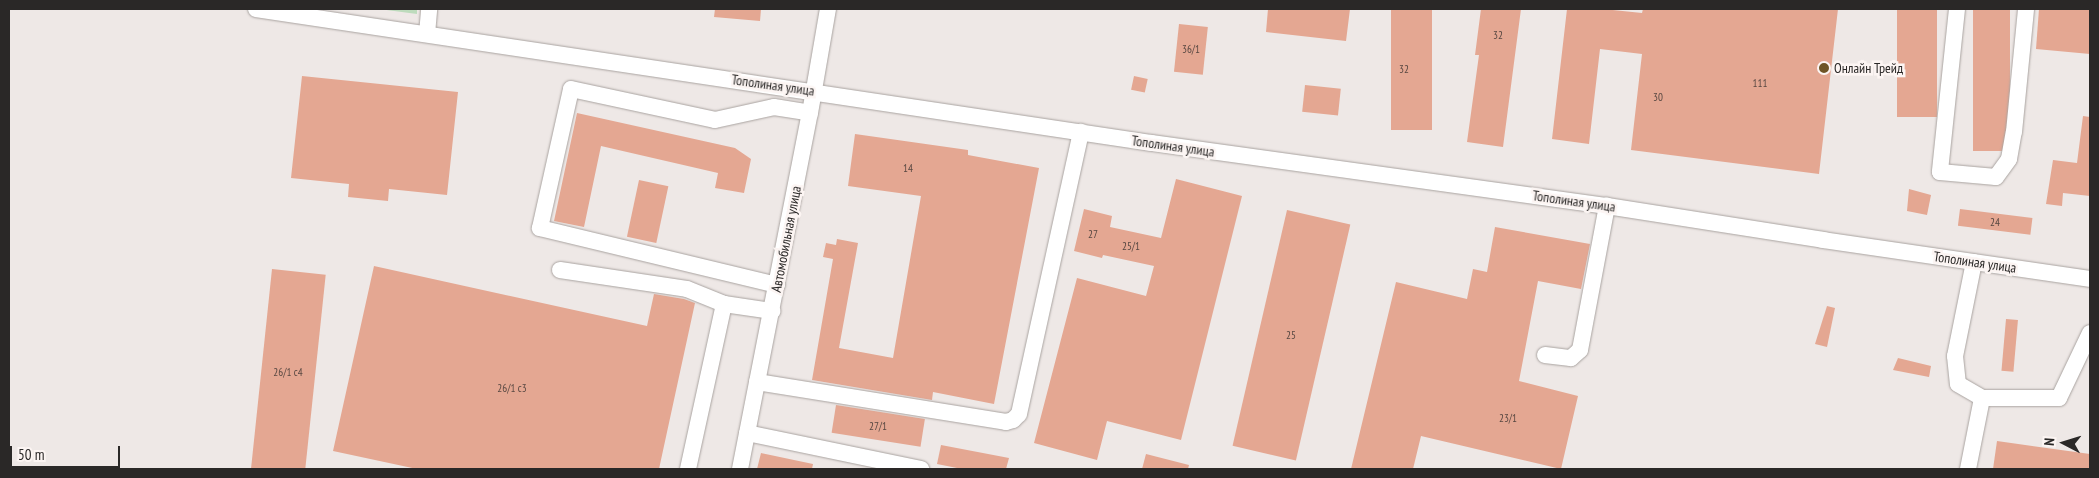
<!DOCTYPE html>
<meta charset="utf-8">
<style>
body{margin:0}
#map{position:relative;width:2099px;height:478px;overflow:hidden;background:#eee8e6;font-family:"PT Sans Narrow",sans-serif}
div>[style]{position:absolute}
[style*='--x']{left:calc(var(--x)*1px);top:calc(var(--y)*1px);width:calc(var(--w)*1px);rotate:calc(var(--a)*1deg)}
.green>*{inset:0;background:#bddbbc}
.building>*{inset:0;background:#e4a792;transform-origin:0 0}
.roads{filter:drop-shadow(0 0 1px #a9a3a0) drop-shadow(0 0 1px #a9a3a0)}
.minor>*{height:16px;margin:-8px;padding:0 8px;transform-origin:8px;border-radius:8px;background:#fff}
.dots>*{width:14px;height:14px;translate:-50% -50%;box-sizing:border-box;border:2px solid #fcf5f3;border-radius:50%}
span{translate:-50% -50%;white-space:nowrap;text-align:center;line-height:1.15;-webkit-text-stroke:5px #fcf5f3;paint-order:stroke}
.number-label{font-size:11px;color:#584842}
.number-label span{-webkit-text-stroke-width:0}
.poi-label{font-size:14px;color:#2a2827}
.left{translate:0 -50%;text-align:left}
.street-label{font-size:14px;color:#2a2827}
.frame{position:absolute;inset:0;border:10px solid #2a2827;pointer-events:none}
.north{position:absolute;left:2039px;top:418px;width:50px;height:50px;-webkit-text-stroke:4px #fcf5f3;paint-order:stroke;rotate:275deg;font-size:14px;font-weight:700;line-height:20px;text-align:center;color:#2a2827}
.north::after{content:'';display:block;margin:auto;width:18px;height:22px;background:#2a2827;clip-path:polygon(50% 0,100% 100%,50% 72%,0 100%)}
.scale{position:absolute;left:10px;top:446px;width:110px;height:22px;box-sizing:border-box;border:2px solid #2a2827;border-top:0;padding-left:6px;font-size:15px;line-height:18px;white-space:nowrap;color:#2a2827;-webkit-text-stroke:4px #fcf5f3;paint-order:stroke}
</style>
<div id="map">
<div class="green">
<i style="clip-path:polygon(379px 9px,417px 9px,417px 14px)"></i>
</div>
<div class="building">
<i style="clip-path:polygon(715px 9px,761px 9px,760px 21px,714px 17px)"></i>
<i style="clip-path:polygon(1268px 9px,1350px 9px,1346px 41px,1266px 32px)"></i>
<i style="left:1391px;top:9px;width:41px;height:121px"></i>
<i style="clip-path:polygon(1481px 9px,1521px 9px,1503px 147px,1467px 142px,1479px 55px,1475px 55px)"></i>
<i style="clip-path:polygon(1567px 9px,1603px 9px,1642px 13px,1643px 9px,1838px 9px,1819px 174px,1631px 150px,1642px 54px,1600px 49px,1589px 144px,1552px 139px)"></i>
<i style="left:1897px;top:9px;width:40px;height:108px"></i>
<i style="left:1973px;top:9px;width:37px;height:142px"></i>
<i style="clip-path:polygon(2039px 9px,2090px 9px,2090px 54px,2036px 49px)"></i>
<i style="left:1179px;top:24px;width:29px;height:48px;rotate:6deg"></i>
<i style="clip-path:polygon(302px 76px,458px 92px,447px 195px,389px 189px,388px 201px,348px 197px,349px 184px,291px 178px)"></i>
<i style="left:1134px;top:76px;width:14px;height:14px;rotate:12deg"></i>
<i style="left:1305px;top:85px;width:36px;height:27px;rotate:6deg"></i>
<i style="clip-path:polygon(577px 113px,735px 148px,751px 159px,744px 193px,715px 188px,718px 173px,601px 146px,584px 227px,554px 221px)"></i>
<i style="clip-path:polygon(2083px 116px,2090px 117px,2090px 196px,2063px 193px,2062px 206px,2046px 204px,2053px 160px,2077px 163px)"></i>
<i style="clip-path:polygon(855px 134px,968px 150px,968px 155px,1039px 168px,994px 404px,933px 392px,932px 400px,812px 380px,833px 259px,823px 257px,826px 243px,836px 245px,837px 239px,858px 243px,839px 348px,893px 358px,921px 196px,848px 186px)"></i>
<i style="clip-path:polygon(1176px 179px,1242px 196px,1181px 440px,1107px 421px,1097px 460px,1034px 443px,1077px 278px,1146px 296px,1154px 266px,1103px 255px,1102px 258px,1074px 251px,1084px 209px,1112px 216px,1110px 227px,1161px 238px)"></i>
<i style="left:639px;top:180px;width:30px;height:58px;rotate:12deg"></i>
<i style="clip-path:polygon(1909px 189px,1931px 195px,1927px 215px,1907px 211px)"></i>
<i style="left:1960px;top:209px;width:73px;height:17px;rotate:7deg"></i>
<i style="left:1287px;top:210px;width:65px;height:242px;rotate:13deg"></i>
<i style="clip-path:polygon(1495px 227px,1590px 244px,1581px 289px,1538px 281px,1519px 381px,1578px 396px,1561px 469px,1421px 436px,1413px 469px,1351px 469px,1396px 282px,1467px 299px,1473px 269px,1487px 272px)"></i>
<i style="clip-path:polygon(374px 266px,647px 326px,654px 294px,684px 299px,695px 303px,659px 469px,417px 469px,333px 451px)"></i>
<i style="left:272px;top:269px;width:54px;height:201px;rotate:6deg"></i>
<i style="clip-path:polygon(1827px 306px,1835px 308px,1827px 347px,1815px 344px)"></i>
<i style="left:2006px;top:319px;width:12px;height:52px;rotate:5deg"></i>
<i style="clip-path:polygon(1898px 358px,1931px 366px,1929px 377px,1893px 370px)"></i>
<i style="left:836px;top:405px;width:90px;height:28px;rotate:9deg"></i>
<i style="clip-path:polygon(1997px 441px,2090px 454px,2090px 469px,1993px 469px)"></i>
<i style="clip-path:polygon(941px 445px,1009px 458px,1006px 469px,962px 469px,937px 464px)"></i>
<i style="clip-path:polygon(761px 453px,813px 464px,812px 469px,757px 469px)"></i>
<i style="clip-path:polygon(1146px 454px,1189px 465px,1188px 469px,1142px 469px)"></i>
</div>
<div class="roads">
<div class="minor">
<i style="--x:256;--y:9;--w:906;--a:8.51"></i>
<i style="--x:1152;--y:143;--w:459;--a:7.9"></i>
<i style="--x:1607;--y:206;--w:219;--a:8.9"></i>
<i style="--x:1823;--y:240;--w:270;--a:8.3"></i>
<i style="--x:1957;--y:9;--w:164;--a:96"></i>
<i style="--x:1940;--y:172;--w:56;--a:5.1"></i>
<i style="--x:1996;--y:177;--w:22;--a:-54"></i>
<i style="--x:2009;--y:159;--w:27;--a:-80"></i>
<i style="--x:2014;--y:132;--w:124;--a:-84.4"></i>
<i style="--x:427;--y:34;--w:25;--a:-85"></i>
<i style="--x:1974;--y:262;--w:96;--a:101.4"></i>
<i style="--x:1955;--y:356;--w:28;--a:84"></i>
<i style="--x:1958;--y:384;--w:28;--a:30"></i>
<i style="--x:1982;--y:398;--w:77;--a:0"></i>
<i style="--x:2059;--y:398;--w:72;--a:-64.5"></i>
<i style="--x:560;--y:270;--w:128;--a:8.5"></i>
<i style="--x:687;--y:289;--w:40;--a:22"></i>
<i style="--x:777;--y:285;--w:244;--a:-166.5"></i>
<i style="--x:540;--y:228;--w:142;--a:-77.4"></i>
<i style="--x:571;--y:89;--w:147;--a:12.1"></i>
<i style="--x:715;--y:120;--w:60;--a:-12.4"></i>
<i style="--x:774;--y:107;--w:36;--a:9"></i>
<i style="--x:1545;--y:355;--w:26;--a:7"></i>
<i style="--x:1571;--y:358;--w:12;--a:-42"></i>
<i style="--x:1580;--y:350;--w:147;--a:-79.4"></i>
<i style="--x:757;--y:382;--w:252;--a:9.1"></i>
<i style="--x:1006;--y:422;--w:7;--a:-16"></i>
<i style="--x:1013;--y:420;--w:8;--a:-45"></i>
<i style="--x:1019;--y:414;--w:289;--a:-77.6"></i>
<i style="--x:747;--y:433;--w:178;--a:11.7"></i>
<i style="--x:688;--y:469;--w:169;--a:-77.7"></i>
<i style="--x:724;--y:304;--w:49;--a:8.3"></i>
<i style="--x:740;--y:469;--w:363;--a:-78.9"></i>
<i style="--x:810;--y:113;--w:106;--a:-80.2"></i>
<i style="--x:1968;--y:469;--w:72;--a:-78.8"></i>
</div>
</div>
<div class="dots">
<i style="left:1824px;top:68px;background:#6e5425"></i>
</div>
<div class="number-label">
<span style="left:1498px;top:35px">32</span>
<span style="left:1191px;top:49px">36/1</span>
<span style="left:1404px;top:69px">32</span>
<span style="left:1760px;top:83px">111</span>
<span style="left:1658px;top:97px">30</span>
<span style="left:908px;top:168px">14</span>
<span style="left:1995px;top:222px">24</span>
<span style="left:1093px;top:234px">27</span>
<span style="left:1131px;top:246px">25/1</span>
<span style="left:1291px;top:335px">25</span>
<span style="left:288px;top:372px">26/1 с4</span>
<span style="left:512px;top:388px">26/1 с3</span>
<span style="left:1508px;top:418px">23/1</span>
<span style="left:878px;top:426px">27/1</span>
</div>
<div class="poi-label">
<span class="left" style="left:1834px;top:68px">Онлайн Трейд</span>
</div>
<div class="street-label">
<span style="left:773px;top:85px;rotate:8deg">Тополиная улица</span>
<span style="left:1173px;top:146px;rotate:8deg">Тополиная улица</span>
<span style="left:1574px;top:201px;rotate:8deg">Тополиная улица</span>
<span style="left:786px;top:239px;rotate:-79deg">Автомобильная улица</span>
<span style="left:1975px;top:262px;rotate:8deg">Тополиная улица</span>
</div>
<div class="frame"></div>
<div class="north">N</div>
<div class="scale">50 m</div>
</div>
